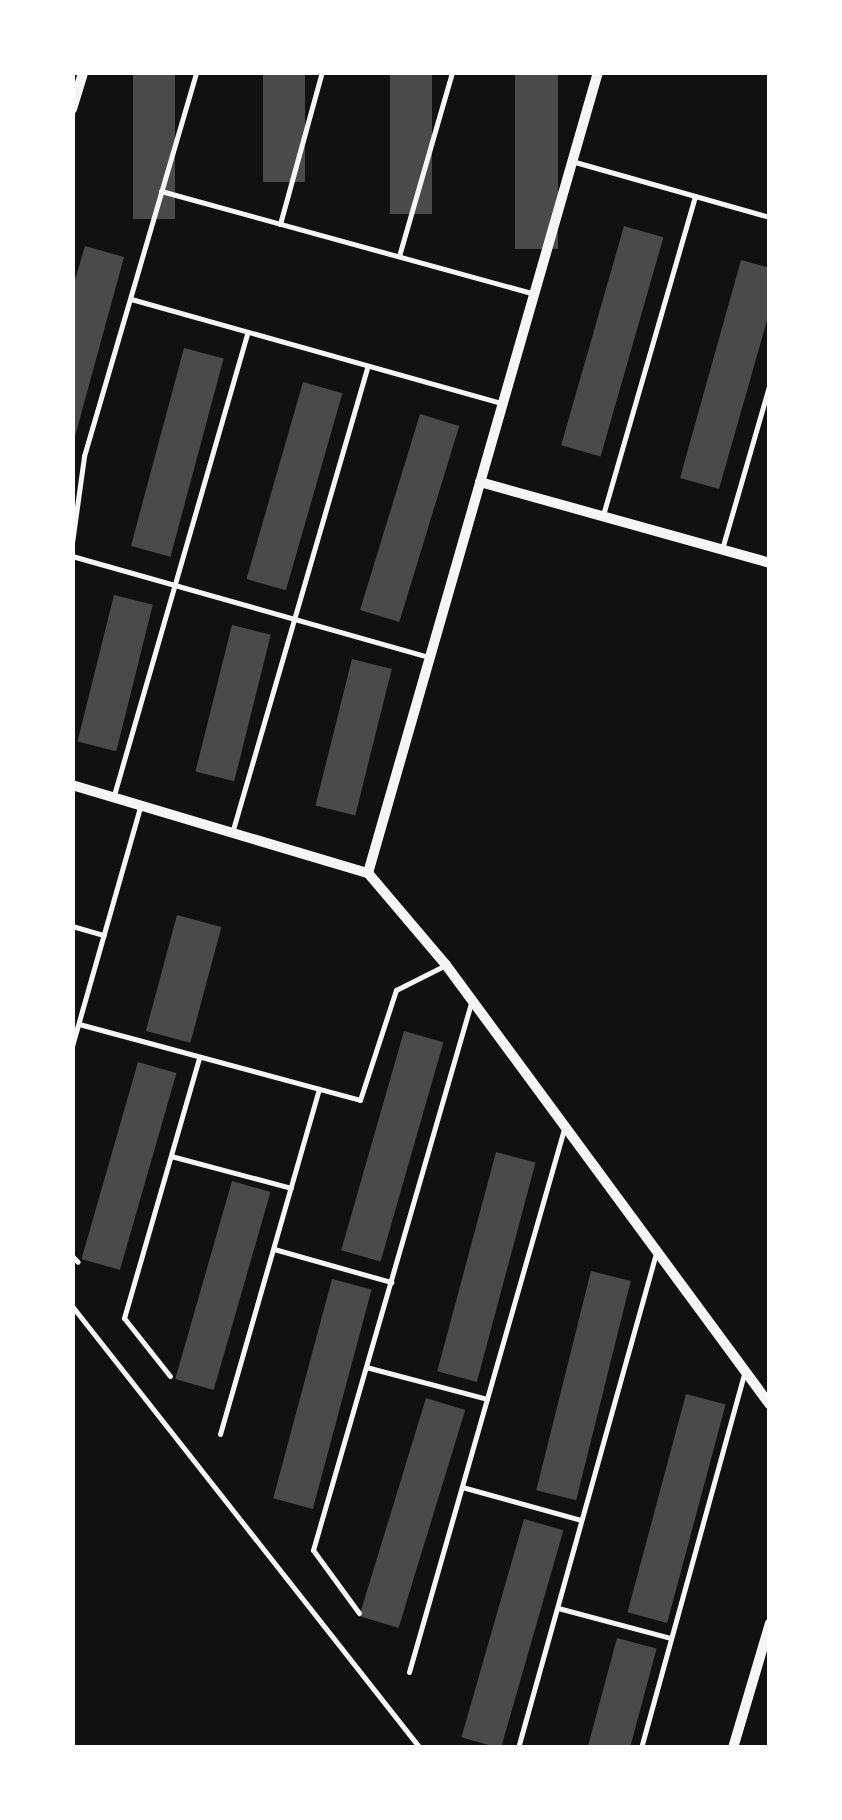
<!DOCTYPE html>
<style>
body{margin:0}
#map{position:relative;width:842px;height:1820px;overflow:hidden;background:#111;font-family:"Public Sans",sans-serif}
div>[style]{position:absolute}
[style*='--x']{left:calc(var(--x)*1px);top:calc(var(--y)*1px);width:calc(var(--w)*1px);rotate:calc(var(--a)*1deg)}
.building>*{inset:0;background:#4a4a4a;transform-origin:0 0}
.service>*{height:5px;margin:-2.5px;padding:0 2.5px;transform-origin:2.5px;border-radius:2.5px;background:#f5f5f5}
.minor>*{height:10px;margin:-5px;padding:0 5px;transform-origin:5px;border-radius:5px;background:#f5f5f5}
span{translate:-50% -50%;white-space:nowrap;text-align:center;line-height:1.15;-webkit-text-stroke:10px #fff;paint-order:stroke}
.frame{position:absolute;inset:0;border:75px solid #fff;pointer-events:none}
</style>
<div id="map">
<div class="building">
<i style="left:133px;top:72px;width:42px;height:147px"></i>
<i style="left:263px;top:72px;width:42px;height:110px"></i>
<i style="left:390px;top:72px;width:42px;height:142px"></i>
<i style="left:515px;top:72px;width:43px;height:177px"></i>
<i style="left:624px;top:226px;width:41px;height:228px;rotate:16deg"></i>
<i style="clip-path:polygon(85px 246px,124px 257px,74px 440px,72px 290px)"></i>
<i style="clip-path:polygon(741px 260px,770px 268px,770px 310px,719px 489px,680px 478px)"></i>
<i style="left:184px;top:348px;width:41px;height:205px;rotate:15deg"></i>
<i style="left:303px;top:382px;width:41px;height:205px;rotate:16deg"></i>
<i style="left:420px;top:414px;width:41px;height:205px;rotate:17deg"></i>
<i style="left:114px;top:595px;width:40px;height:151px;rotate:14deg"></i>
<i style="left:232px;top:625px;width:40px;height:151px;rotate:14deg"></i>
<i style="left:352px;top:659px;width:41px;height:151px;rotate:14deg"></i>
<i style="left:177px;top:915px;width:46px;height:120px;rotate:15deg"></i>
<i style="left:404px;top:1031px;width:41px;height:228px;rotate:16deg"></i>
<i style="left:138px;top:1062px;width:40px;height:205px;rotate:16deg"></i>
<i style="left:496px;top:1152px;width:41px;height:227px;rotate:15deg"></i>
<i style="left:232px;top:1181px;width:40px;height:206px;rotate:16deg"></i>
<i style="left:591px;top:1271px;width:41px;height:226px;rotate:14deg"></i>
<i style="left:332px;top:1279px;width:41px;height:227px;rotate:15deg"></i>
<i style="left:686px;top:1394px;width:41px;height:226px;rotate:15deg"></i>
<i style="left:426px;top:1398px;width:41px;height:228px;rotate:17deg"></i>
<i style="left:524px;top:1519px;width:41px;height:227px;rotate:16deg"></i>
<i style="left:617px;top:1638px;width:41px;height:114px;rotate:15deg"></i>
</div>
<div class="service">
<i style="--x:575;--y:162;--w:203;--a:15.8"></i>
<i style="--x:161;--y:191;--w:384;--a:15.4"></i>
<i style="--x:280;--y:224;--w:158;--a:-74.6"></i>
<i style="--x:399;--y:256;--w:191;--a:-73.9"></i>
<i style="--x:131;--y:299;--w:383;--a:15.7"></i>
<i style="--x:603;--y:515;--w:332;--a:-73.9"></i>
<i style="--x:72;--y:543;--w:88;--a:-82.1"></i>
<i style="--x:84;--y:456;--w:400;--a:-73.7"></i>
<i style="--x:722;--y:549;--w:173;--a:-73.9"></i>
<i style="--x:72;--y:556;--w:372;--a:15.8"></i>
<i style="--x:114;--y:795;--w:482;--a:-73.9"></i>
<i style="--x:232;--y:833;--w:486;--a:-73.8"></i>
<i style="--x:72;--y:926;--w:33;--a:16"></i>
<i style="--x:79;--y:1024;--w:291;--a:15.1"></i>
<i style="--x:360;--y:1100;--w:116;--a:-71.9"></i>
<i style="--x:396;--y:990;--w:54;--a:-26.6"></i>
<i style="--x:72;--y:1046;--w:248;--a:-74.1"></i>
<i style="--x:171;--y:1156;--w:124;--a:14.9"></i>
<i style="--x:274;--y:1249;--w:122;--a:15.8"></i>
<i style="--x:72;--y:1256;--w:8;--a:45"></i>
<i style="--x:72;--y:1306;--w:563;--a:51.79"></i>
<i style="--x:366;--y:1367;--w:125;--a:14.8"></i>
<i style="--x:170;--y:1376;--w:74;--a:-128.4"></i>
<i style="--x:124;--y:1318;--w:271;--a:-73.9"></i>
<i style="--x:220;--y:1434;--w:359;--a:-74"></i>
<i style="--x:462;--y:1487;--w:123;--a:15.5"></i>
<i style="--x:558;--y:1608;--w:117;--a:14.9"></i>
<i style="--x:359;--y:1613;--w:78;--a:-126.1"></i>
<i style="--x:313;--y:1550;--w:569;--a:-73.89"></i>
<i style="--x:409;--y:1672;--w:565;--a:-74.07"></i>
<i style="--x:518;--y:1748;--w:514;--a:-74.42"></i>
<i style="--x:641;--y:1748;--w:388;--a:-74.6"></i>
</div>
<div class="minor">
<i style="--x:72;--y:109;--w:39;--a:-73"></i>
<i style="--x:480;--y:482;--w:301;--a:15.6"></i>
<i style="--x:72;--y:785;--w:309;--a:16.6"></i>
<i style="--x:368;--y:873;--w:121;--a:49.7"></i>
<i style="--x:446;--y:965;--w:546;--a:53.63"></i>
<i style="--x:368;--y:873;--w:833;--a:-73.98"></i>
<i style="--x:733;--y:1748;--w:130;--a:-73.5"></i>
</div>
<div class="frame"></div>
</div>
